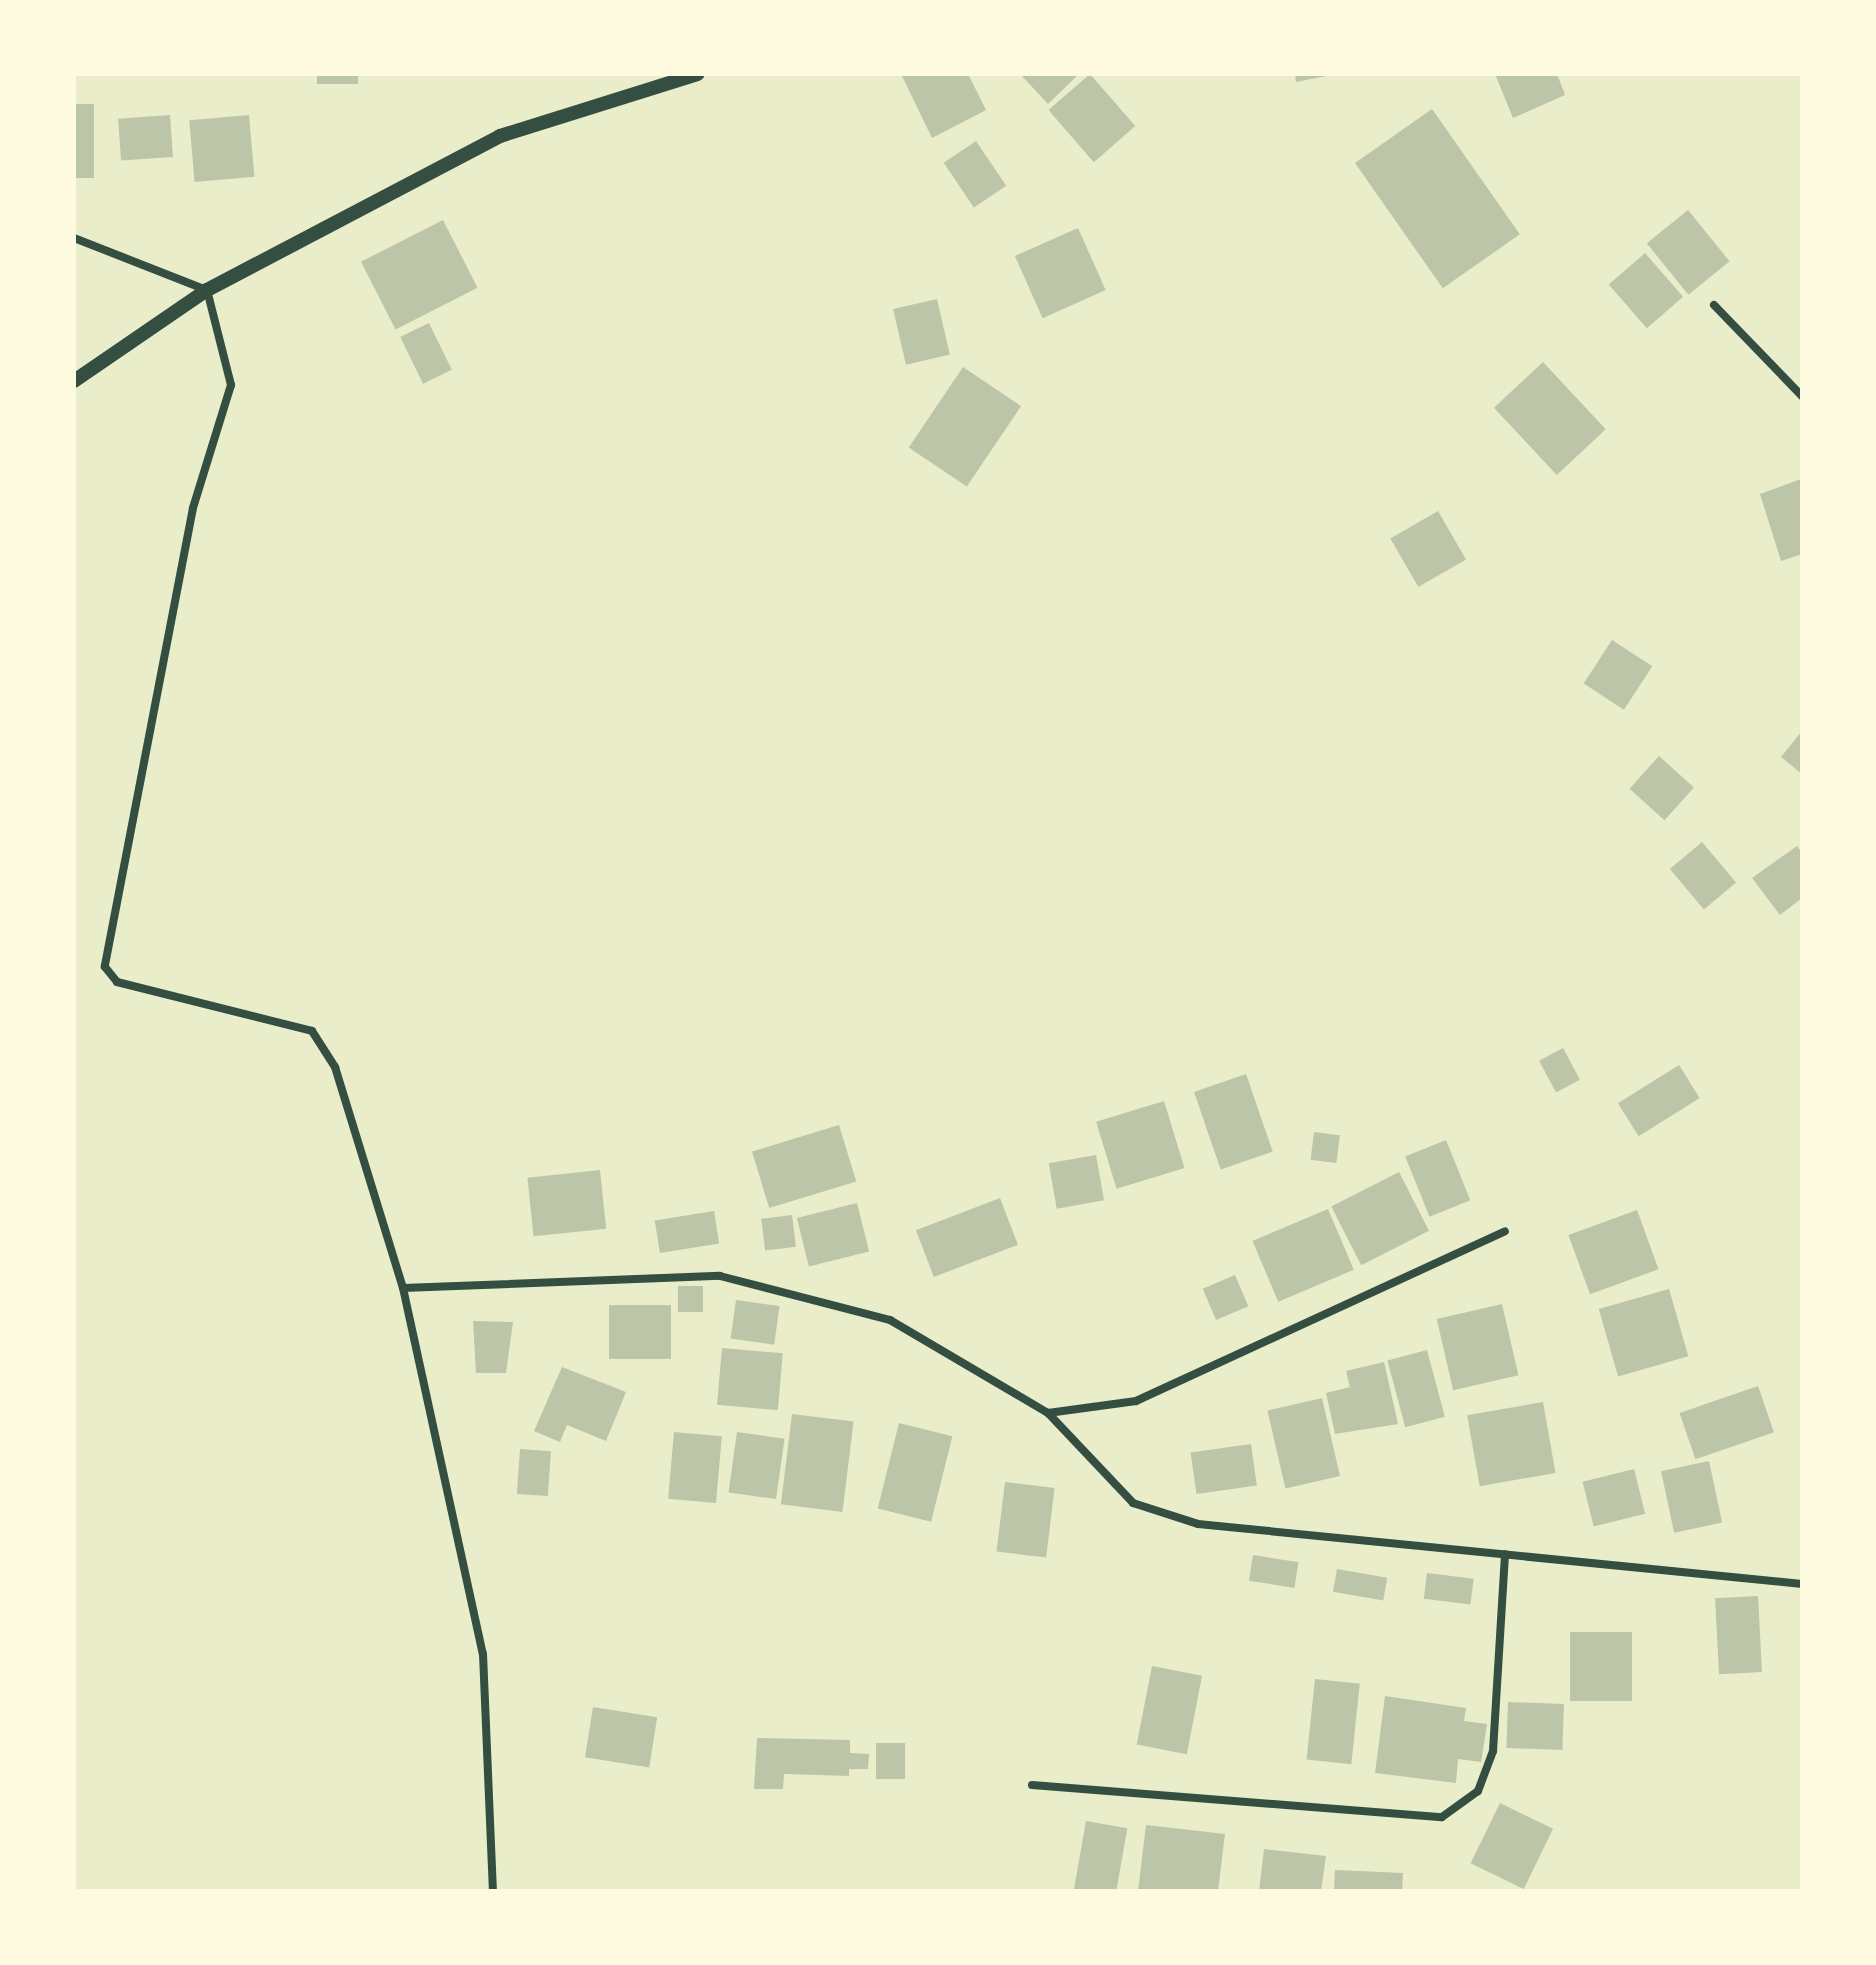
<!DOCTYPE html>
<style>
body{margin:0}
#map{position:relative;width:1876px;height:1965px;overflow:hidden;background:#e9edc9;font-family:Raleway,sans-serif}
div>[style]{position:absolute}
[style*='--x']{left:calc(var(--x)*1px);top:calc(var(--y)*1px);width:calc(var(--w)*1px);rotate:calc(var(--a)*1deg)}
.building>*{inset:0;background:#bcc5a7;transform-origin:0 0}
.minor>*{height:8px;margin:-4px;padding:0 4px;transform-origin:4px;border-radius:4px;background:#344e41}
.tertiary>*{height:14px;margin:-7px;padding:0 7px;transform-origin:7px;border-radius:7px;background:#344e41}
span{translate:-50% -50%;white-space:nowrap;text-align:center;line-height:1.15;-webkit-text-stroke:8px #fefae0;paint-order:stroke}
.frame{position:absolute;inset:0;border:76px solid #fefae0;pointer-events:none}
</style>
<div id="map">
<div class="building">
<i style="left:317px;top:74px;width:41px;height:10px"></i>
<i style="clip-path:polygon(901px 74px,968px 74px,986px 110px,932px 138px)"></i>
<i style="clip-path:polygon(1020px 74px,1079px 74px,1048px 104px)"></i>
<i style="left:1090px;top:74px;width:69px;height:55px;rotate:49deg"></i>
<i style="clip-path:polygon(1295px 74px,1330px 74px,1331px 75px,1296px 82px)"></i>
<i style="clip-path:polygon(1495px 74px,1557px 74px,1565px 95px,1513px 118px)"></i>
<i style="left:74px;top:104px;width:20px;height:74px"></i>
<i style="left:1432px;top:109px;width:153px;height:94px;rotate:55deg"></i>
<i style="left:170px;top:115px;width:42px;height:52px;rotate:86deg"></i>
<i style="left:249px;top:115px;width:62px;height:60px;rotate:85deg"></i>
<i style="left:976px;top:141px;width:54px;height:39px;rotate:56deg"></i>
<i style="left:1688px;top:210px;width:66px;height:53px;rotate:51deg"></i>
<i style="left:443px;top:220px;width:76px;height:92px;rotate:63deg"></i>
<i style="left:1078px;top:228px;width:68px;height:69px;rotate:66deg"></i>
<i style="left:1645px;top:253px;width:58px;height:48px;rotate:49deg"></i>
<i style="left:937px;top:299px;width:57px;height:45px;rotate:77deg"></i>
<i style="left:429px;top:323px;width:52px;height:32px;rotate:64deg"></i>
<i style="left:1543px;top:362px;width:92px;height:67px;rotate:47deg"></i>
<i style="left:963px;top:367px;width:70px;height:97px;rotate:34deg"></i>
<i style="clip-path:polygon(1801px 479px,1802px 554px,1781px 561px,1760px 494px)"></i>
<i style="left:1438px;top:511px;width:56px;height:55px;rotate:60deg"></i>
<i style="left:1612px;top:640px;width:48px;height:52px;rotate:33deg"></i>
<i style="clip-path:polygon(1802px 731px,1802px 774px,1781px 757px)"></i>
<i style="left:1659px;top:756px;width:47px;height:44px;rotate:42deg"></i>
<i style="left:1702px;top:842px;width:53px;height:42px;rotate:50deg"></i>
<i style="clip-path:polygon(1797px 846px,1802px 853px,1802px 898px,1780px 915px,1752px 878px)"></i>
<i style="left:1563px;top:1048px;width:36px;height:27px;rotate:62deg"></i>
<i style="left:1679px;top:1065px;width:39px;height:72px;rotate:58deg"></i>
<i style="left:1246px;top:1074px;width:82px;height:55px;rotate:71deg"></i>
<i style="left:1164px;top:1101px;width:70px;height:71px;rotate:73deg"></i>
<i style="left:839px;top:1125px;width:59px;height:91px;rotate:73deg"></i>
<i style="left:1314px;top:1132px;width:26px;height:28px;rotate:7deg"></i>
<i style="left:1446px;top:1140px;width:65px;height:44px;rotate:68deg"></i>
<i style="left:1096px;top:1155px;width:46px;height:48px;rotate:80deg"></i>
<i style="left:600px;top:1170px;width:59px;height:73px;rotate:84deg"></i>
<i style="left:1399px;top:1172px;width:66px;height:76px;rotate:63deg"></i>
<i style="left:1000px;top:1198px;width:50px;height:90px;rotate:69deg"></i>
<i style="left:857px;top:1203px;width:50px;height:62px;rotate:76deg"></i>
<i style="left:1328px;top:1209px;width:66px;height:82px;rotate:67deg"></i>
<i style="left:1637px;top:1210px;width:63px;height:73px;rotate:70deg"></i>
<i style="left:714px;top:1211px;width:33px;height:60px;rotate:81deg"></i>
<i style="left:792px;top:1215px;width:32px;height:31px;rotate:83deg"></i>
<i style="left:1235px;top:1275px;width:34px;height:35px;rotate:67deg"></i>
<i style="left:678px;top:1286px;width:25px;height:26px"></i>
<i style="left:1669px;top:1289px;width:70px;height:73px;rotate:74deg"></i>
<i style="left:736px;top:1300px;width:44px;height:39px;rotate:8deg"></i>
<i style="left:1502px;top:1304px;width:73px;height:67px;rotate:77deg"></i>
<i style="left:671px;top:1305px;width:54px;height:62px;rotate:90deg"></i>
<i style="clip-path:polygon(473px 1321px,513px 1322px,506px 1373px,476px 1373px)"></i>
<i style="left:722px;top:1348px;width:61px;height:57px;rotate:5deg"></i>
<i style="left:1427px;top:1350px;width:69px;height:41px;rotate:75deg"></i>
<i style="clip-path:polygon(1384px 1362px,1398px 1424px,1335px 1434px,1326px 1393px,1350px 1387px,1346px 1371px)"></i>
<i style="clip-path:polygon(562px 1367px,626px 1392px,606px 1441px,567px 1425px,560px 1442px,534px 1431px)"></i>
<i style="left:1758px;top:1386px;width:49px;height:83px;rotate:71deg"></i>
<i style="left:1322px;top:1398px;width:80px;height:56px;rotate:77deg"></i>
<i style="left:1543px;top:1402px;width:72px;height:77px;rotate:80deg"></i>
<i style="left:792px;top:1414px;width:62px;height:91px;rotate:7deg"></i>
<i style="left:899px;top:1423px;width:55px;height:88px;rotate:14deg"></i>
<i style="left:674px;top:1432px;width:48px;height:67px;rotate:5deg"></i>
<i style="left:737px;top:1432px;width:48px;height:61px;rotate:8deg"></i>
<i style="left:1251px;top:1444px;width:42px;height:61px;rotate:82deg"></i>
<i style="left:520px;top:1449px;width:31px;height:45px;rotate:4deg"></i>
<i style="left:1709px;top:1461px;width:63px;height:49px;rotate:78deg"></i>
<i style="left:1634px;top:1469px;width:46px;height:53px;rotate:76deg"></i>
<i style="left:1005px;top:1482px;width:50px;height:70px;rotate:7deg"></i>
<i style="left:1253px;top:1555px;width:46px;height:26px;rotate:9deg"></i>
<i style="left:1337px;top:1569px;width:51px;height:23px;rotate:10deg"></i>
<i style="left:1427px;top:1573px;width:47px;height:26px;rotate:7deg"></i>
<i style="left:1758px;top:1596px;width:76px;height:43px;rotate:87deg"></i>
<i style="left:1570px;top:1632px;width:62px;height:69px"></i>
<i style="left:1152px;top:1666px;width:51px;height:80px;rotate:11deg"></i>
<i style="left:1315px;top:1679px;width:45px;height:81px;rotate:6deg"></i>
<i style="clip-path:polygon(1385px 1696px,1466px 1708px,1464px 1721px,1487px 1724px,1481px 1762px,1458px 1759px,1456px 1783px,1375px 1773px)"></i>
<i style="left:1508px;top:1702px;width:56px;height:46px;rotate:2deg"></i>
<i style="left:593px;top:1707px;width:65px;height:51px;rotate:9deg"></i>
<i style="clip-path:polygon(757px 1738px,850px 1740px,850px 1753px,869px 1754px,868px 1769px,849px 1769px,849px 1776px,784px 1774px,783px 1789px,754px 1789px)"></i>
<i style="left:876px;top:1743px;width:29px;height:36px"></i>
<i style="left:1500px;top:1803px;width:59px;height:67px;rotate:26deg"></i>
<i style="left:1086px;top:1821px;width:42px;height:69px;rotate:10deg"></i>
<i style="clip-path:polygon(1146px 1825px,1225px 1834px,1218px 1891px,1138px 1891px)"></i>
<i style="clip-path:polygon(1264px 1849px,1326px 1856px,1321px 1891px,1259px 1891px)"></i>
<i style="clip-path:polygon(1335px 1870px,1403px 1873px,1402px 1891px,1334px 1891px)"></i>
</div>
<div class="minor">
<i style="--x:74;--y:238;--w:143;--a:21.4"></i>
<i style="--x:207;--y:290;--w:98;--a:75.8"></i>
<i style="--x:231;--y:385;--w:129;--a:107.2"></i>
<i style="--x:193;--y:508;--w:467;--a:100.9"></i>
<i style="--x:105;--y:967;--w:19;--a:51"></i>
<i style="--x:117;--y:982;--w:201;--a:14.1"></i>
<i style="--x:312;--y:1031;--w:43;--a:57.4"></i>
<i style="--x:335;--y:1067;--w:231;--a:72.9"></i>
<i style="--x:403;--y:1288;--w:375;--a:77.7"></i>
<i style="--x:483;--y:1654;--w:237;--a:87.6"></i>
<i style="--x:1714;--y:305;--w:127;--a:46"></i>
<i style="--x:403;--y:1288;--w:317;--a:-2.2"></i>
<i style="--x:720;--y:1276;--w:176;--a:14.5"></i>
<i style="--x:890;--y:1320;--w:183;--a:30.5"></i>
<i style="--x:1048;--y:1413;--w:89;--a:-7.8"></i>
<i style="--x:1136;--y:1401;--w:406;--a:-24.7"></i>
<i style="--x:1048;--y:1413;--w:124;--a:46.6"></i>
<i style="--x:1133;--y:1503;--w:68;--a:17.9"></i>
<i style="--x:1198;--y:1524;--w:607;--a:5.67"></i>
<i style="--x:1032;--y:1785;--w:411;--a:4.5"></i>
<i style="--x:1442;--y:1817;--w:44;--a:-35.8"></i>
<i style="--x:1478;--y:1791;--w:43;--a:-69.4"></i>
<i style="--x:1493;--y:1751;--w:197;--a:-86.5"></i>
</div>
<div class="tertiary">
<i style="--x:74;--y:381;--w:161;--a:-34.4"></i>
<i style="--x:207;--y:290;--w:331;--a:-27.7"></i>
<i style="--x:500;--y:136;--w:207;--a:-17.4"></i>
</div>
<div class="frame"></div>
</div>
